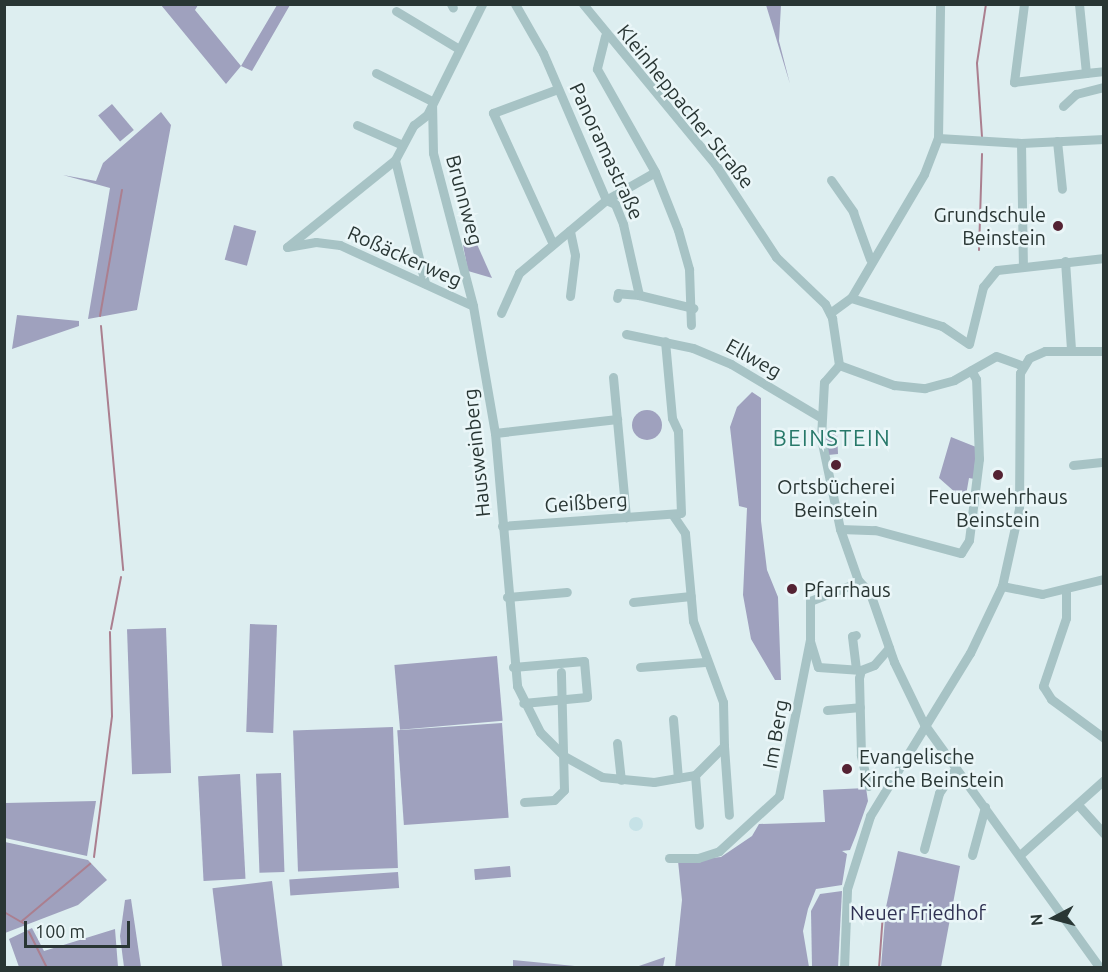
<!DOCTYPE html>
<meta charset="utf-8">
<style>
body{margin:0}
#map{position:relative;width:1108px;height:972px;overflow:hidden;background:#ddeef0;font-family:Ubuntu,sans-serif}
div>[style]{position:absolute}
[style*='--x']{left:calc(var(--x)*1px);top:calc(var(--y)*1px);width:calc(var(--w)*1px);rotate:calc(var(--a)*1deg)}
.green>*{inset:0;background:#9fa1be;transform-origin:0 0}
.round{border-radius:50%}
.plaza>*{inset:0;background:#c6e2e7}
.stream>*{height:2px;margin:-1px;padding:0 1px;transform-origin:1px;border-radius:1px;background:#ab7f8f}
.minor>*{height:9px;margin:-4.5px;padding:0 4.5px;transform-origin:4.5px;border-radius:4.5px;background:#a7c3c5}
.dots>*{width:16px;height:16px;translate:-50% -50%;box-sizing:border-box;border:3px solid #eaf6f8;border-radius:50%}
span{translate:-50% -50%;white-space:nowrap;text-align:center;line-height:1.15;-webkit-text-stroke:5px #eaf6f8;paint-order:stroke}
.street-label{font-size:20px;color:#293634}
.poi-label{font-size:20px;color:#293634}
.right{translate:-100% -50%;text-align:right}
.left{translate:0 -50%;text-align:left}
.park-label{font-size:20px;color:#2f3152}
.quarter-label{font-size:22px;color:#28796a;letter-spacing:1.5px}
.frame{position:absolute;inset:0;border:6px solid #293634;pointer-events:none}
.north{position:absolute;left:1024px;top:888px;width:60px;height:60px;-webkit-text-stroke:4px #eaf6f8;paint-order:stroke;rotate:264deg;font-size:16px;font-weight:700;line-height:24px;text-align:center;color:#293634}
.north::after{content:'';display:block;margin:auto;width:21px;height:27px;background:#293634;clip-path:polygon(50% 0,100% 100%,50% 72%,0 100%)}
.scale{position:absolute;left:24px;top:921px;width:106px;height:27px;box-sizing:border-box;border:3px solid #293634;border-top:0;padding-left:8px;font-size:18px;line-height:21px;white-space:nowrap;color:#293634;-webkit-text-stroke:4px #eaf6f8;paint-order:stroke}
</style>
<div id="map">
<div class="green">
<i style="clip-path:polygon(161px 5px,198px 5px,195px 10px,241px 66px,277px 5px,290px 5px,252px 71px,241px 66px,226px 84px)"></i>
<i style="clip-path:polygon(766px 5px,781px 5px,779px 41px,790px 84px)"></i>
<i style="left:112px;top:104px;width:34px;height:18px;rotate:50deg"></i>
<i style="clip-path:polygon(161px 112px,171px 125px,137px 310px,88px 319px,110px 188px,63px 175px,96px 181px,103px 163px)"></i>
<i style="left:234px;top:225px;width:23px;height:36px;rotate:15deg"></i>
<i style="clip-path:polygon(476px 242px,492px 278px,468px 271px,463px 245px)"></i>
<i style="clip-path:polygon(17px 315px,79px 321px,79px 326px,12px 349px)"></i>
<i style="clip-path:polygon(752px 392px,761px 398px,761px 521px,767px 570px,778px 597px,781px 680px,775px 680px,751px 639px,743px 595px,747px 508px,739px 506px,730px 427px,737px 407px)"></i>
<i class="round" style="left:632px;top:410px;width:30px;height:30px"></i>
<i style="clip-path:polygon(837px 432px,838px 454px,828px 455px,824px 434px)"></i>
<i style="clip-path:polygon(951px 437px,976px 447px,974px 479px,969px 478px,965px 501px,939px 478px)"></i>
<i style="left:250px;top:624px;width:27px;height:108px;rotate:2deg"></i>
<i style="left:166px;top:628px;width:145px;height:39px;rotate:88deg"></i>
<i style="left:497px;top:656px;width:65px;height:103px;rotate:85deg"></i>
<i style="left:502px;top:723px;width:95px;height:105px;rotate:86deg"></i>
<i style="left:393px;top:727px;width:141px;height:100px;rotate:88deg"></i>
<i style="left:281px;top:773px;width:99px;height:25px;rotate:88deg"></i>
<i style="left:240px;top:774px;width:105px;height:42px;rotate:87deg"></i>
<i style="clip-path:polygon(866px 788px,868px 801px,856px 835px,850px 850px,842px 851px,847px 854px,842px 885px,816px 889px,808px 909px,803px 931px,809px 967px,675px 968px,682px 900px,678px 861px,721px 857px,752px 836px,759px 824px,825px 822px,823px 790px)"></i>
<i style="clip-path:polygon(96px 801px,87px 856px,5px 838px,5px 803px)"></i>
<i style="clip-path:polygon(5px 842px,88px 860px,107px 880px,78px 905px,5px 933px)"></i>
<i style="clip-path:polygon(898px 851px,960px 866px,941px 967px,881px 967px,886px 907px)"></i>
<i style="left:510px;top:866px;width:11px;height:36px;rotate:85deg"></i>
<i style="left:398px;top:872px;width:16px;height:109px;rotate:86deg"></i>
<i style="left:272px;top:881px;width:87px;height:60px;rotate:83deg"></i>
<i style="clip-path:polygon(842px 891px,838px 967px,812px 967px,811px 911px,820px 894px)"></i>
<i style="clip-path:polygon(131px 899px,141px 967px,124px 967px,120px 936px,125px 900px)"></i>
<i style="clip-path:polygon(32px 928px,44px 951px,115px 929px,118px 967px,19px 967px,9px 939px)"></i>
<i style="clip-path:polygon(665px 957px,663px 967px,636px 967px)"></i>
<i style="clip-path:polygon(513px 960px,585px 967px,513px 967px)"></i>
</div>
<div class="plaza">
<i class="round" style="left:629px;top:817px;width:14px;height:14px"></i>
</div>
<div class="stream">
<i style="--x:982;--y:137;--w:74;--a:-93.9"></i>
<i style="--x:977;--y:63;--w:60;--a:-81.3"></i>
<i style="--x:979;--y:250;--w:96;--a:-88.2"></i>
<i style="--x:100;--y:316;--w:128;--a:-80.1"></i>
<i style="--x:101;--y:326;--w:245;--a:84.8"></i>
<i style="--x:111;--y:629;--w:53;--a:-79.1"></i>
<i style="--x:94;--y:857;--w:142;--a:-82.7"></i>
<i style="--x:112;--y:716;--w:84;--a:-91.4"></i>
<i style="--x:4;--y:912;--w:22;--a:30"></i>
<i style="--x:22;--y:921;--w:89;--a:-40"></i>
<i style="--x:29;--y:932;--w:40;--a:63.4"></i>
<i style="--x:879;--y:968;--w:55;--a:-85.8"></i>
</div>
<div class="minor">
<i style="--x:451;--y:4;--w:4;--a:63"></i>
<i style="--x:515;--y:4;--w:56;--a:60.3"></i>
<i style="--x:543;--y:53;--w:160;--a:66.8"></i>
<i style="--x:606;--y:200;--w:10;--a:24"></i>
<i style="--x:615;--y:204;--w:22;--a:68"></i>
<i style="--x:623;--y:224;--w:73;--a:77.3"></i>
<i style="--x:639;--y:295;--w:21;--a:-175"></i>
<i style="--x:618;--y:293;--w:5;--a:101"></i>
<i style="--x:583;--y:4;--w:207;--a:50.5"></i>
<i style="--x:715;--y:164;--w:111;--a:56.7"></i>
<i style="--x:776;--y:257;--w:68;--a:43.8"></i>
<i style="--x:825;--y:304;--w:16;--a:63"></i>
<i style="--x:832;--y:318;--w:48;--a:81.5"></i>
<i style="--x:1024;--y:4;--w:79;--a:97.3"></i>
<i style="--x:1014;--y:82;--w:73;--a:-7.1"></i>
<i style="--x:1079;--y:4;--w:69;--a:84.2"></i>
<i style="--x:1086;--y:73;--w:18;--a:-6"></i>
<i style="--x:396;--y:11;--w:70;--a:31"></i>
<i style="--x:605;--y:36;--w:34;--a:104"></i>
<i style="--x:597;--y:69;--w:118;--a:60.6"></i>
<i style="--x:655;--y:172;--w:62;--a:68.4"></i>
<i style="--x:678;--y:230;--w:41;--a:74.2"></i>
<i style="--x:689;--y:269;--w:56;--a:88"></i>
<i style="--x:376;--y:73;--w:63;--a:26.6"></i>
<i style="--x:432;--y:101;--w:52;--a:88.9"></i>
<i style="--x:433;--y:153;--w:158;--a:75.3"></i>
<i style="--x:473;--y:306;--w:129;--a:80.2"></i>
<i style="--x:495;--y:433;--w:254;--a:85"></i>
<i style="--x:517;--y:686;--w:51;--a:63.4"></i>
<i style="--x:540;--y:732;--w:34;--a:45"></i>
<i style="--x:564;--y:756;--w:43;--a:28.9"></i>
<i style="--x:602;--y:777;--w:52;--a:5.5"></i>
<i style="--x:654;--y:782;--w:42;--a:-9.7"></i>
<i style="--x:695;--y:775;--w:41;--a:-45"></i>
<i style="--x:724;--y:746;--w:44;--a:-91.3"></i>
<i style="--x:723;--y:702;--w:86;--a:-110.3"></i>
<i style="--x:693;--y:621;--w:88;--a:-95.2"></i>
<i style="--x:685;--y:533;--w:23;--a:-124"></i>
<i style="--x:1063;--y:106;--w:18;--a:-43"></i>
<i style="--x:1076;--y:94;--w:29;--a:-14"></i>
<i style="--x:357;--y:125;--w:47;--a:23.8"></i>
<i style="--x:938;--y:138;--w:83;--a:3.4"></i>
<i style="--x:1021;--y:143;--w:83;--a:-2.8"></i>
<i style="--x:1057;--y:141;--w:48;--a:84.1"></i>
<i style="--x:1021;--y:143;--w:121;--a:89.1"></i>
<i style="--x:395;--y:160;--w:40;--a:-62"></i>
<i style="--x:414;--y:125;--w:16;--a:-38"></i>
<i style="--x:427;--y:115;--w:124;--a:-63.6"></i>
<i style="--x:395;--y:160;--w:127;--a:76.3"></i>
<i style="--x:831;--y:180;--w:39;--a:55"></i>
<i style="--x:853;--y:212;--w:50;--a:70.1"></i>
<i style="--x:552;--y:242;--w:142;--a:-114.6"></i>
<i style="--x:493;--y:113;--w:69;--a:-20.3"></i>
<i style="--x:287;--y:247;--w:29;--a:-10"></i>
<i style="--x:316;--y:242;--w:24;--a:7"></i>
<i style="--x:340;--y:245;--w:146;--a:24.6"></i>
<i style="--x:287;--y:247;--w:139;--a:-38.9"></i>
<i style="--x:1065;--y:261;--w:89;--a:86.1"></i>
<i style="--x:639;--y:295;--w:56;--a:13.5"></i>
<i style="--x:570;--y:296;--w:41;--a:-83"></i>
<i style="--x:575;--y:255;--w:25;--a:-102"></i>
<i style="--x:851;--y:298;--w:95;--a:17.1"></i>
<i style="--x:942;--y:326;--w:32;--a:34"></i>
<i style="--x:969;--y:344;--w:59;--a:-76.2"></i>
<i style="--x:983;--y:287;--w:22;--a:-51"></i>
<i style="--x:997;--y:270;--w:108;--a:-6.4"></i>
<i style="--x:501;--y:313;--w:44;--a:-65.8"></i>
<i style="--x:519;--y:273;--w:114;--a:-40"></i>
<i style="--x:606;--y:200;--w:56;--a:-29.7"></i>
<i style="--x:830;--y:313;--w:26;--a:-36"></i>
<i style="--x:851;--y:298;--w:144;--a:-59.5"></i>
<i style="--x:924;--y:174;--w:39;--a:-69"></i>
<i style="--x:938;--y:138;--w:133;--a:-89.1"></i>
<i style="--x:626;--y:334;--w:68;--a:11.8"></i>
<i style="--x:693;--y:348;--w:41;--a:22.8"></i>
<i style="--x:731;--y:364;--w:104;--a:30.8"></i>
<i style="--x:839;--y:365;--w:23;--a:131"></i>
<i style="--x:824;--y:382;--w:56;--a:93.1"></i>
<i style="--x:821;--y:438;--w:93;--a:78.2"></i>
<i style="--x:840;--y:529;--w:54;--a:70.6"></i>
<i style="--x:858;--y:580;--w:18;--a:47"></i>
<i style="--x:870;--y:593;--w:73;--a:70.8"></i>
<i style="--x:894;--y:662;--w:69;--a:64.2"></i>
<i style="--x:924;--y:724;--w:301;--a:54.2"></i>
<i style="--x:839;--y:365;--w:59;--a:20"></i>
<i style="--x:894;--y:385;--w:31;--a:6"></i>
<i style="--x:925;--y:388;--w:30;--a:-15"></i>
<i style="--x:954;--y:380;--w:48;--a:-29.7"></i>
<i style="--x:996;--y:356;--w:29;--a:20"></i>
<i style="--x:613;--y:377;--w:141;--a:84.7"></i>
<i style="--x:495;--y:433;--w:123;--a:-6.5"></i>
<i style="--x:1073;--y:465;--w:31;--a:-6"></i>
<i style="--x:502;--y:526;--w:179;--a:-4.2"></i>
<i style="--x:681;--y:513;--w:82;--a:-92.1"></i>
<i style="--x:678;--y:431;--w:14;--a:-115"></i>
<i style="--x:672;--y:418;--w:77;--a:-95.2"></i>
<i style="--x:840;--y:529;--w:35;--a:2"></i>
<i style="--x:875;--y:530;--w:89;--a:15"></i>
<i style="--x:961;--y:553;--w:15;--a:-58"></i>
<i style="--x:969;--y:540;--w:82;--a:-83"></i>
<i style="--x:979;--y:459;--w:80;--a:-92.1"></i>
<i style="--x:976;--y:379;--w:10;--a:-119"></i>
<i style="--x:1002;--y:586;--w:41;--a:11.3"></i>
<i style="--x:1042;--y:594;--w:64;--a:-13.6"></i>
<i style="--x:1066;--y:592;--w:26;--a:90"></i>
<i style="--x:1066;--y:618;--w:72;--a:108.7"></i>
<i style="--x:1043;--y:686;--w:15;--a:58"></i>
<i style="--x:1051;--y:699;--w:66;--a:36.3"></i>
<i style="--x:507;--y:597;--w:60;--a:-4.8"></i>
<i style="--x:633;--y:602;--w:58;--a:-5.9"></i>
<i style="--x:810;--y:641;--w:27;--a:73"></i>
<i style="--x:818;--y:667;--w:43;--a:4"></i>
<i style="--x:513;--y:667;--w:71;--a:-4.8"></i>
<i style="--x:584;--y:661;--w:36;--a:85"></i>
<i style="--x:587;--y:697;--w:64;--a:174.6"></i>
<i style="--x:640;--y:667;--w:65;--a:-4.4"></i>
<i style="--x:856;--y:669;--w:33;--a:-97"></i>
<i style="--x:852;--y:636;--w:4;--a:-14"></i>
<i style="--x:827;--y:710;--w:33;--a:-5"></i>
<i style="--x:673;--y:719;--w:59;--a:85.2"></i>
<i style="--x:617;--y:743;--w:37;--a:84"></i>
<i style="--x:724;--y:746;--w:69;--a:85.9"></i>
<i style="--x:695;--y:775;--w:50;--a:85.4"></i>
<i style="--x:868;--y:786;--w:32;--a:-103"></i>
<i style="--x:861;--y:755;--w:77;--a:-91.5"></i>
<i style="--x:859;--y:678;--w:8;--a:-76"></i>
<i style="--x:861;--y:670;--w:14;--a:-21"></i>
<i style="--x:874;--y:665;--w:23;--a:-49"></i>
<i style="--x:524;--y:802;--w:30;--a:-4"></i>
<i style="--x:554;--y:800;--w:14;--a:-45"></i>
<i style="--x:564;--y:790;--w:118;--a:-91.5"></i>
<i style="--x:1080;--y:807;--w:36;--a:48"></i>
<i style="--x:924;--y:849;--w:58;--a:-75"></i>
<i style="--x:939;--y:793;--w:30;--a:-56"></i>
<i style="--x:1021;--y:854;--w:111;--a:-41.7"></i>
<i style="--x:972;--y:855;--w:50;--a:-74.8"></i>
<i style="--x:669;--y:858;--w:29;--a:0"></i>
<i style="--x:698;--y:858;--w:22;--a:-18"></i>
<i style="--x:719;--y:851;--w:81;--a:-42.5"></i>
<i style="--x:779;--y:796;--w:160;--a:-78.8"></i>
<i style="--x:810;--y:639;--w:38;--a:-90"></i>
<i style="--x:810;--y:601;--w:53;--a:-21.2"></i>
<i style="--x:844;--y:968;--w:79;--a:-87.8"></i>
<i style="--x:847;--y:889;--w:77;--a:-72.5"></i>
<i style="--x:870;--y:816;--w:191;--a:-58.5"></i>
<i style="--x:970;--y:653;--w:74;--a:-64.5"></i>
<i style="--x:1002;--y:586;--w:79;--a:-77.6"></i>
<i style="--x:1019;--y:509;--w:136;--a:-89.6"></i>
<i style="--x:1020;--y:373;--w:17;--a:-59"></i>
<i style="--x:1029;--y:358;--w:17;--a:-24"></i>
<i style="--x:1045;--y:351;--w:59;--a:0"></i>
</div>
<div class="dots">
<i style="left:1058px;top:226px;background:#542233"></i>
<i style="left:836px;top:465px;background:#542233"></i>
<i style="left:998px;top:475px;background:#542233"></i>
<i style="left:792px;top:589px;background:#542233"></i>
<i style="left:847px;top:769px;background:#542233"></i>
</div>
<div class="street-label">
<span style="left:686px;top:106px;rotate:51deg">Kleinheppacher Straße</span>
<span style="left:607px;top:151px;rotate:65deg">Panoramastraße</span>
<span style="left:465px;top:200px;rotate:75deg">Brunnweg</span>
<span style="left:405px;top:256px;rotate:24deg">Roßäckerweg</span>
<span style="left:754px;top:358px;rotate:29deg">Ellweg</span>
<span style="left:476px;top:453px;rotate:-96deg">Hausweinberg</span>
<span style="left:586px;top:502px;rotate:-4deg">Geißberg</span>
<span style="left:775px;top:734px;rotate:-80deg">Im Berg</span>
</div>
<div class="poi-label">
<span class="right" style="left:1046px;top:226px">Grundschule<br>Beinstein</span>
<span style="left:836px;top:498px">Ortsbücherei<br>Beinstein</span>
<span style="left:998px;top:508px">Feuerwehrhaus<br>Beinstein</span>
<span class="left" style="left:804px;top:589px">Pfarrhaus</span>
<span class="left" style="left:859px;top:768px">Evangelische<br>Kirche Beinstein</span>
</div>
<div class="park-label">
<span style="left:918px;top:912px">Neuer Friedhof</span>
</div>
<div class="quarter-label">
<span style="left:832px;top:438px">BEINSTEIN</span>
</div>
<div class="frame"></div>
<div class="north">N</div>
<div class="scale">100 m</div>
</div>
